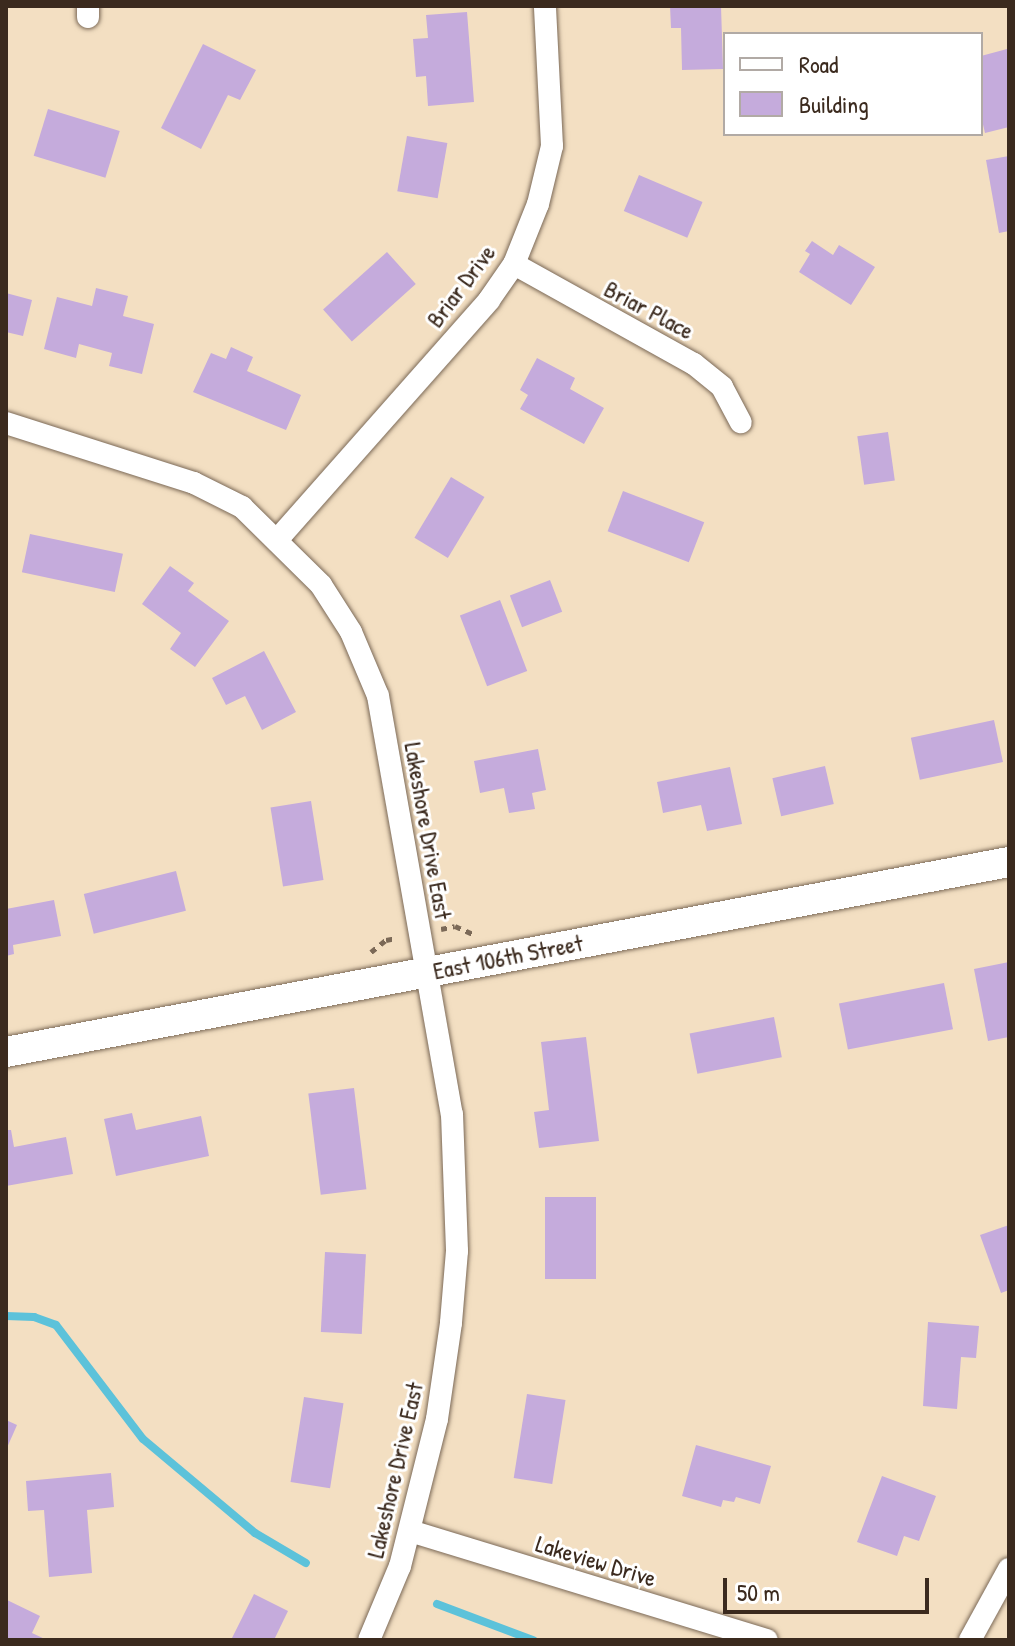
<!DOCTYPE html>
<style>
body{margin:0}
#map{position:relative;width:1015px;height:1646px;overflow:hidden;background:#f3dfc2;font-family:"Patrick Hand",sans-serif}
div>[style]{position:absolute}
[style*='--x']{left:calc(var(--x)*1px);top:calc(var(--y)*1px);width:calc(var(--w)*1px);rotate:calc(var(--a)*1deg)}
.stream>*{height:8px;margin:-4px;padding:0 4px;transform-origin:4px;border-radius:4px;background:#5cc2da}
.building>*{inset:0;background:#c5abdc;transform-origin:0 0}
.path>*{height:5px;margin-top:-2.5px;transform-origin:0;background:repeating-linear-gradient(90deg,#7b6957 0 6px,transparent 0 12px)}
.roads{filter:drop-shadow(0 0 2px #7b6957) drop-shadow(0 0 2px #7b6957)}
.street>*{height:22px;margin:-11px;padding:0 11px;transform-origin:11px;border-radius:11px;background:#fff}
.secondary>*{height:30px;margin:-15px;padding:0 15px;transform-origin:15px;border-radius:15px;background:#fff}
span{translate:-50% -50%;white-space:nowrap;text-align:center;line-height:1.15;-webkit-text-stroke:6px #fff;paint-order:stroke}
.street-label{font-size:24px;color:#3b2a1e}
.frame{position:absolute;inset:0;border:8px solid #3b2a1e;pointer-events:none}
.legend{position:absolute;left:723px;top:32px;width:260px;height:104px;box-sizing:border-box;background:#fff;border:2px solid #b1aaa5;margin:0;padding:10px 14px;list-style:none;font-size:24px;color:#3b2a1e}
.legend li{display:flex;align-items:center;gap:16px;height:40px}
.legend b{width:40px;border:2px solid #b1aaa5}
.scale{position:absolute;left:723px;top:1578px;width:206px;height:36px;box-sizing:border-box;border:4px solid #3b2a1e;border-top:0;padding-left:10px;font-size:24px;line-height:28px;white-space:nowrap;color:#3b2a1e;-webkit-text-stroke:6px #fff;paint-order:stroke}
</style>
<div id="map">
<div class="stream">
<i style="--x:6;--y:1316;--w:28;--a:2"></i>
<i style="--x:34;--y:1317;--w:23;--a:20"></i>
<i style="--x:56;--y:1325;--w:143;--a:52.7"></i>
<i style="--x:143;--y:1439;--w:146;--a:40"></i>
<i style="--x:255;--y:1533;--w:59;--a:30.5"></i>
<i style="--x:437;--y:1604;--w:103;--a:20.6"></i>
</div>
<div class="building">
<i style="clip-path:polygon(670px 6px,721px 6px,723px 69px,682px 70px,681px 28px,671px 28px)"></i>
<i style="clip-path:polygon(467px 12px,474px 102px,428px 106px,426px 76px,416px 77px,413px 39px,428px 38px,426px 15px)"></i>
<i style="clip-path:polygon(203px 44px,256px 70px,240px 100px,228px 95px,201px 149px,161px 128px)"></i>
<i style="clip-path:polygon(1007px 49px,1009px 127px,985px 133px,981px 116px,981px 56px)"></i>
<i style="left:48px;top:109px;width:75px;height:49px;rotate:17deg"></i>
<i style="left:407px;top:136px;width:41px;height:56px;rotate:10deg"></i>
<i style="clip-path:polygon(1009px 156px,1009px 231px,999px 233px,986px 160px)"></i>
<i style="left:639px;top:175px;width:69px;height:39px;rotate:23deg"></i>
<i style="clip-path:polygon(812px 241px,833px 255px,839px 245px,875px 267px,851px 305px,799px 272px,810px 254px,805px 251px)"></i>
<i style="left:387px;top:252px;width:43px;height:86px;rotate:48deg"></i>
<i style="clip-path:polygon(96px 288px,128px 296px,123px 316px,154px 324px,142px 374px,109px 366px,112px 353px,79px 344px,76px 358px,44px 349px,57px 297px,92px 306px)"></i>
<i style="clip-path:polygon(6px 293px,32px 300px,23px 336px,6px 332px)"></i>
<i style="clip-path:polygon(231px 347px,253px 357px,247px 371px,301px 395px,286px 430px,193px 392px,211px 353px,226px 359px)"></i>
<i style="clip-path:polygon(537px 358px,575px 378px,570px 389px,604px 408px,584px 444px,520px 409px,528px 395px,520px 390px)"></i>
<i style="left:888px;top:432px;width:49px;height:31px;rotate:82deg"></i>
<i style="left:451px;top:477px;width:39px;height:71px;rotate:31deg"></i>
<i style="left:623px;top:491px;width:87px;height:43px;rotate:21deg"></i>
<i style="left:30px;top:534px;width:95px;height:39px;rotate:12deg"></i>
<i style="clip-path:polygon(170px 566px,194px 583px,188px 591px,229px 621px,195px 667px,170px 649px,181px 633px,142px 604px)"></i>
<i style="left:550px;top:580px;width:34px;height:43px;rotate:69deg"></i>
<i style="left:500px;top:600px;width:76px;height:43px;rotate:69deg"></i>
<i style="clip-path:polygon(264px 651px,296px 712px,262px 730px,245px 696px,226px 705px,212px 678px)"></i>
<i style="left:994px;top:720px;width:43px;height:85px;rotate:78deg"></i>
<i style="clip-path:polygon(538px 749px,546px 790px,532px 793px,535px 809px,509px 813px,504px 788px,480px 793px,474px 761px)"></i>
<i style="left:825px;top:766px;width:39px;height:54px;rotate:77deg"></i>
<i style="clip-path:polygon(730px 767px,742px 824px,707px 831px,701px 805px,663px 813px,657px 782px)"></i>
<i style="left:311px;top:801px;width:80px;height:41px;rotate:81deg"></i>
<i style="left:176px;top:871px;width:41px;height:95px;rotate:76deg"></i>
<i style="clip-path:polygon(54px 900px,61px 936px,13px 945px,14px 954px,6px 956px,6px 909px)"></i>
<i style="clip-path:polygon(1009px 962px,1009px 1037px,988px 1041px,974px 969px)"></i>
<i style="left:944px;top:983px;width:47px;height:107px;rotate:79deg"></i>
<i style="left:774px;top:1017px;width:41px;height:86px;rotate:79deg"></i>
<i style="clip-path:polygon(586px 1037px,599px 1141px,539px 1148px,534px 1112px,549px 1110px,541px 1042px)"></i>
<i style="left:354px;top:1088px;width:102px;height:46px;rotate:83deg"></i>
<i style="clip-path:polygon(132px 1113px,136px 1130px,201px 1116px,209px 1156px,116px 1176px,104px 1119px)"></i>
<i style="clip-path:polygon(6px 1130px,11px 1130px,14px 1147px,66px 1137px,73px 1174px,6px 1186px)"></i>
<i style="left:545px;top:1197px;width:51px;height:82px"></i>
<i style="clip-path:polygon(1009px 1225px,1009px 1290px,1001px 1293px,980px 1235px)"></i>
<i style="left:325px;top:1252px;width:41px;height:80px;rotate:3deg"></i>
<i style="clip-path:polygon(928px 1322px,979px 1326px,976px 1358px,961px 1357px,957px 1409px,923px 1406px)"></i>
<i style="left:527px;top:1394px;width:39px;height:85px;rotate:9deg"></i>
<i style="left:304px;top:1397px;width:40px;height:86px;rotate:9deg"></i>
<i style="clip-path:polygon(6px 1420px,17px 1425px,6px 1450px)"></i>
<i style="clip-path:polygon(696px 1445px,771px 1466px,760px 1504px,736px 1497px,734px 1502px,723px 1500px,721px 1507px,682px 1496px)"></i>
<i style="clip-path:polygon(111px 1473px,114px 1507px,87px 1510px,92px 1573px,49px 1577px,44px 1510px,28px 1511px,26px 1481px)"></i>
<i style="clip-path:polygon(882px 1476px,936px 1496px,919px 1541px,904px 1536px,897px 1556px,857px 1542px)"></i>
<i style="clip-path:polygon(254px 1594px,288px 1611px,274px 1640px,231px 1640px)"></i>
<i style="clip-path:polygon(7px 1600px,40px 1616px,32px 1633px,47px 1640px,6px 1640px)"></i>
</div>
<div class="path">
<i style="--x:441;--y:929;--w:14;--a:-12"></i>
<i style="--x:455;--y:926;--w:20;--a:24"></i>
<i style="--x:371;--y:952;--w:19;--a:-39"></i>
<i style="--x:386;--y:940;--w:10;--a:-11"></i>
</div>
<div class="roads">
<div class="street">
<i style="--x:88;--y:6;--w:11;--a:90"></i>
<i style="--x:514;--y:264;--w:206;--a:29.1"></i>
<i style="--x:694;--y:364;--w:36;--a:39"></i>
<i style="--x:722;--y:387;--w:40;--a:62"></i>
<i style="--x:6;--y:423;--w:197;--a:17.7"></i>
<i style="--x:194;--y:483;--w:54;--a:26.6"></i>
<i style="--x:242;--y:507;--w:111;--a:44.6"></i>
<i style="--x:321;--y:585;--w:56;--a:57.4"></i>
<i style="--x:351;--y:632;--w:69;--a:67.1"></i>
<i style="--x:378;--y:696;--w:424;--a:80"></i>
<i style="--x:452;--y:1114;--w:137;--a:87.9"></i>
<i style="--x:457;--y:1251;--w:72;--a:94.8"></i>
<i style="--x:451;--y:1323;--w:97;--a:98.3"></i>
<i style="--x:437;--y:1419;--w:152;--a:104.1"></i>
<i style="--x:400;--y:1566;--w:80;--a:112.7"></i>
<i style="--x:277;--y:540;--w:320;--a:-48.5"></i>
<i style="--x:489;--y:300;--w:44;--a:-55.2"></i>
<i style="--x:514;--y:264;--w:65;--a:-68.2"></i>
<i style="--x:538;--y:204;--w:60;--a:-76.4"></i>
<i style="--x:552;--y:146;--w:140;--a:-92.9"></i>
<i style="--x:410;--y:1531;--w:373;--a:17"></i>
<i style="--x:970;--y:1640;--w:81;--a:-61.2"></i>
</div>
<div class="secondary">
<i style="--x:6;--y:1052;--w:1021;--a:-10.73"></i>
</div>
</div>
<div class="street-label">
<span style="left:461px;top:286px;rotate:-53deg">Briar Drive</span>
<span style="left:649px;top:310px;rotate:28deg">Briar Place</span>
<span style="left:428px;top:831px;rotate:80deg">Lakeshore Drive East</span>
<span style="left:508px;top:957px;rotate:-11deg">East 106th Street</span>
<span style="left:395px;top:1470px;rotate:-77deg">Lakeshore Drive East</span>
<span style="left:596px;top:1561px;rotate:17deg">Lakeview Drive</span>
</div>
<div class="frame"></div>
<ul class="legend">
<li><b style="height:10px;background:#fff"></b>Road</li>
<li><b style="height:22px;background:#c5abdc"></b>Building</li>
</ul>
<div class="scale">50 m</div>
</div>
